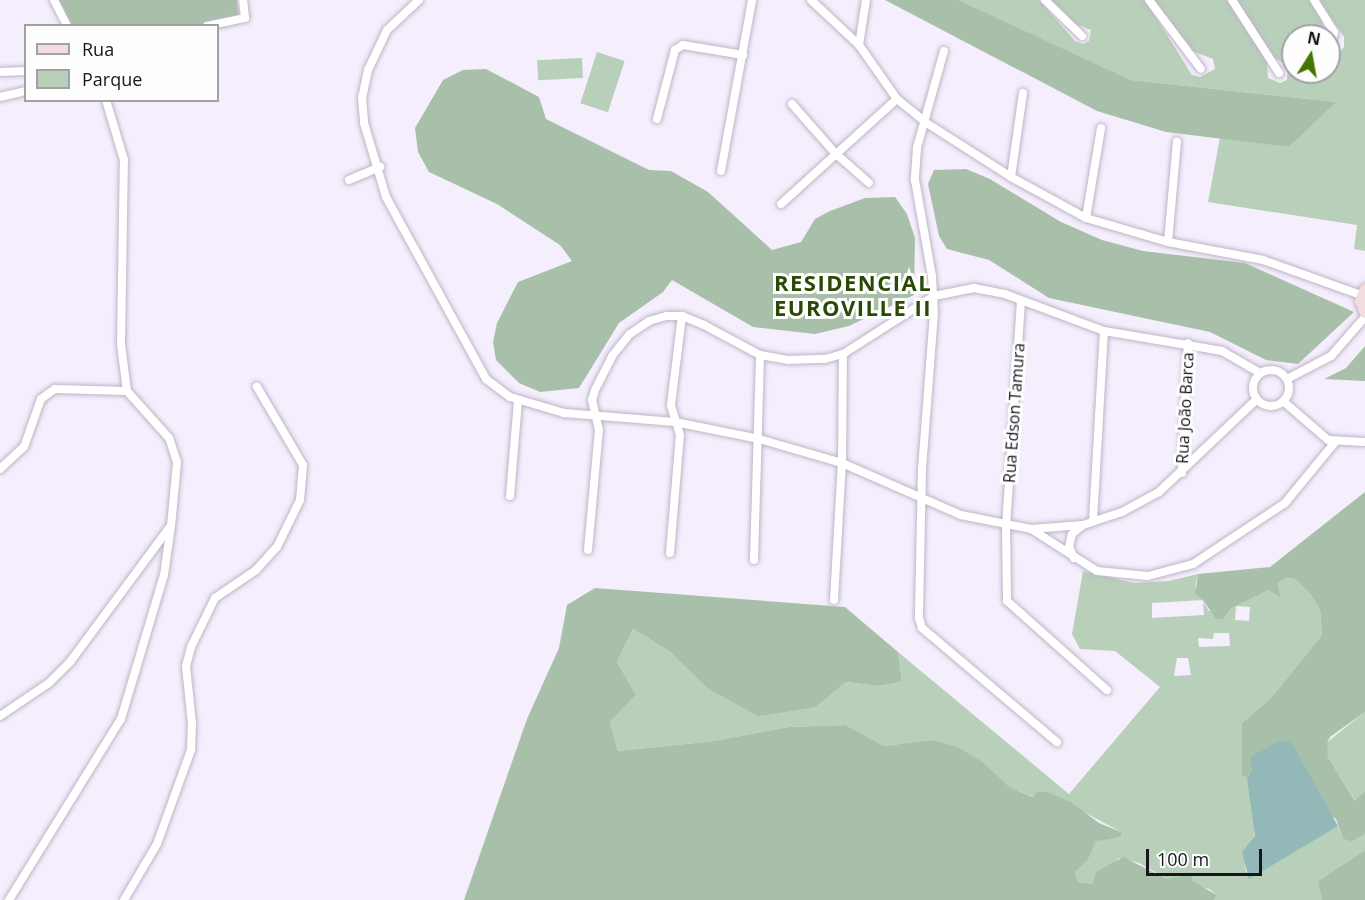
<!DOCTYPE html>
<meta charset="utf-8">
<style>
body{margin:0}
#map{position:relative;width:1365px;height:900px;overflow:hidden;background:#f5eefd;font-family:"Open Sans",sans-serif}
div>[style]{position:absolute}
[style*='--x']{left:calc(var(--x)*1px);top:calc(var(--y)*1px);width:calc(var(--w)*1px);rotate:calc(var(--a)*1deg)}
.green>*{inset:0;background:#b8d0b9;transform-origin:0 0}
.forest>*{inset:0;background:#a8c0a9}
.water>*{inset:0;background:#92b9b8}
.roads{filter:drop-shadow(0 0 2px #beb5c7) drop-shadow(0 0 2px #beb5c7)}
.street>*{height:8px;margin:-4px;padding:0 4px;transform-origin:4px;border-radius:4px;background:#fff}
.street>.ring{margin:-4px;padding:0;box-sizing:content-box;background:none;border:8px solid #fff;border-radius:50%}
.secondary>*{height:10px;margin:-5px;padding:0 5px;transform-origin:5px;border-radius:5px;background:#f2dcdf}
span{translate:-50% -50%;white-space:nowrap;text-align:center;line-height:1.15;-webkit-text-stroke:6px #fefefe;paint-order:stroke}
.street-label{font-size:16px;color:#19151c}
.district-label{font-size:22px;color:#294904;font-weight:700;letter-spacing:1.5px}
.legend{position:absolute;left:24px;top:24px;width:195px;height:78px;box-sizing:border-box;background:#fefefe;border:2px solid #a2a1a4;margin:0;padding:8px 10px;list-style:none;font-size:18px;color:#19151c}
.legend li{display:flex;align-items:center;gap:12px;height:30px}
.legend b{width:30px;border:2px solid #a2a1a4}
.north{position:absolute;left:1281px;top:24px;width:60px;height:60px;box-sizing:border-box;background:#fefefe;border:2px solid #a2a1a4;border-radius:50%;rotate:11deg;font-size:16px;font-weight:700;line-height:24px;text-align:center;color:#19151c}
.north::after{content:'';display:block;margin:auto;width:21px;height:27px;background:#437600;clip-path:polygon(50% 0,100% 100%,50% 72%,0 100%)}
.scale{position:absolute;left:1146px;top:849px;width:116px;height:27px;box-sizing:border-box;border:3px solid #19151c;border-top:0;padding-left:8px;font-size:18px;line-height:21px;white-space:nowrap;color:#19151c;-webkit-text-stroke:4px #fefefe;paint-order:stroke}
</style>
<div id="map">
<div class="green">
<i style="clip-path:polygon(959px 0,1039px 0,1075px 41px,1083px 44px,1089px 41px,1091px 30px,1071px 22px,1051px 0,1145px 0,1192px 75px,1200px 77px,1215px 69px,1213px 59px,1187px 49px,1154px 0,1228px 0,1267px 61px,1268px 78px,1280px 83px,1287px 80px,1288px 66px,1275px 58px,1236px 0,1311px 0,1322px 19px,1324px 34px,1293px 36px,1293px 72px,1329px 72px,1329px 55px,1339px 53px,1344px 47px,1344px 37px,1319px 0,1365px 0,1365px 251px,1354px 249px,1357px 225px,1208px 202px,1220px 138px,1289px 147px,1335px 102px,1131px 80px)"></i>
<i style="left:597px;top:52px;width:29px;height:54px;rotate:18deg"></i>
<i style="left:582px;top:58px;width:20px;height:45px;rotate:87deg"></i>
<i style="clip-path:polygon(evenodd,1083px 571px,1134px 583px,1169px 581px,1198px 574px,1195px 587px,1209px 611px,1230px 609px,1269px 590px,1281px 597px,1278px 583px,1286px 578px,1295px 579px,1311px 595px,1320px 610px,1322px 635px,1271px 698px,1242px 723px,1242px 775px,1247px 778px,1251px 793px,1255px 827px,1254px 841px,1245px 848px,1245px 861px,1246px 872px,1338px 826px,1343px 839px,1352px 842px,1365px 834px,1365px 850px,1318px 881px,1322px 900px,1214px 900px,1217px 895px,1209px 889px,1167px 879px,1139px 863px,1119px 858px,1093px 884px,1078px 882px,1075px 872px,1088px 860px,1096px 840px,1117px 838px,1122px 836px,1121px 832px,1047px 792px,1038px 791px,1034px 797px,1008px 787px,983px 762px,931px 740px,884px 746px,844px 725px,788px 727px,714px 741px,618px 751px,610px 722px,636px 695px,617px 662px,633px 629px,669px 651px,707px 688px,816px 707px,846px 682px,878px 686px,902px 682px,898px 652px,1069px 794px,1160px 687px,1115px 651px,1080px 649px,1072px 634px,1083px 571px,1203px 600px,1204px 615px,1152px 618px,1152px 603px,1203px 600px,1083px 571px,1236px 606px,1250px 607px,1249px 621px,1235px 620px,1236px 606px,1083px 571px,1214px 633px,1229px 633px,1230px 646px,1199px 647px,1198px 638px,1213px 639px,1214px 633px,1083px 571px,1177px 658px,1188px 658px,1191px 675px,1174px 676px,1177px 658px)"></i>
<i style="clip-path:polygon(1365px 712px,1365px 791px,1356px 802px,1328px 757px,1326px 743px)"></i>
</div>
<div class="forest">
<i style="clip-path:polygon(53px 0,237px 0,239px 22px,218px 29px,218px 26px,69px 25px)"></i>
<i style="clip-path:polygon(885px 0,959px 0,1131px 80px,1336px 102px,1289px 147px,1166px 132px,1097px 111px)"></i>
<i style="clip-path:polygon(486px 69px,539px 97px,546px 119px,649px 170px,671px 171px,708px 192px,772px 250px,801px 242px,815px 219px,830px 211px,865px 198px,895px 197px,907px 214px,915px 238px,914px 295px,849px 326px,815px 334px,753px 327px,672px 280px,663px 292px,619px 323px,579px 388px,540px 392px,519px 383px,496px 360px,493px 342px,497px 323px,518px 282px,572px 261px,560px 245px,497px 204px,429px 172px,418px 152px,415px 128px,443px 80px,463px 70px)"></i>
<i style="clip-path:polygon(966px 169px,990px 179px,1061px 222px,1102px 240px,1143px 251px,1245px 263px,1354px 312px,1298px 364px,1266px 360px,1210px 332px,1049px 298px,989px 260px,947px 249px,939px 236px,928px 184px,934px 170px)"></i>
<i style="clip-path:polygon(1365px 346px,1365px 381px,1324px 379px,1346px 368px)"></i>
<i style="clip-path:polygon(1365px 492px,1365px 712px,1330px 737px,1327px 743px,1328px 757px,1355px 801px,1365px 791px,1365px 834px,1352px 842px,1343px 839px,1336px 819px,1252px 770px,1247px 778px,1242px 775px,1242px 723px,1271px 698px,1322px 635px,1320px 610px,1311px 595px,1295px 579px,1286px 578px,1278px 583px,1281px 598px,1269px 590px,1230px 609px,1223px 619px,1216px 619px,1203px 600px,1195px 594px,1198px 574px,1270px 567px)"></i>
<i style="clip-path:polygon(595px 588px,845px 607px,898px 652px,902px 682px,878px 686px,846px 682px,816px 707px,758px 716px,707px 688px,669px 651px,633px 629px,617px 662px,636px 695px,610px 722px,618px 751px,714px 741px,788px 727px,845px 725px,884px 746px,931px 740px,957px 747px,983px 762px,1009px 787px,1033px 797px,1038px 791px,1047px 792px,1071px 802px,1099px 823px,1121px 832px,1122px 836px,1117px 838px,1096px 841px,1088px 860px,1075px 872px,1078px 882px,1093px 884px,1096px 872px,1123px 857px,1167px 879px,1191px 874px,1192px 881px,1217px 895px,1214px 900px,464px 900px,527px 719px,559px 648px,567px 605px)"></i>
<i style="clip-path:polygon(1365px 850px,1365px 900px,1322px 900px,1318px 881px)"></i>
</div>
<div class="water">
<i style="clip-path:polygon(1287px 740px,1292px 743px,1338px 826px,1249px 879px,1242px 852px,1255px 836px,1247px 778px,1252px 770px,1250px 757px,1275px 743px)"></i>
</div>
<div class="roads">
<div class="street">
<i style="--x:54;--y:0;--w:29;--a:63"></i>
<i style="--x:419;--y:0;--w:44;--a:136.8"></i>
<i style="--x:387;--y:30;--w:44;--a:115.4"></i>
<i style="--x:368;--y:70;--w:29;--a:102"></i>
<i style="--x:362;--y:98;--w:25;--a:85"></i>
<i style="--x:364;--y:123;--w:77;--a:73.4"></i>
<i style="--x:386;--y:197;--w:208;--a:61.2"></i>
<i style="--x:486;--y:379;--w:30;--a:37"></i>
<i style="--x:510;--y:397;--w:56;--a:16.5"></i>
<i style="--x:564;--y:413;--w:111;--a:4.6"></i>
<i style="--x:675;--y:422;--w:86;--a:11.4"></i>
<i style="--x:759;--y:439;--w:86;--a:16.1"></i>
<i style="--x:842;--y:463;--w:130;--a:23.6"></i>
<i style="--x:961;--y:515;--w:71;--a:11.3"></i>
<i style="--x:1031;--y:529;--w:52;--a:-4.4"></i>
<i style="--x:1083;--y:525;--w:41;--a:-18.4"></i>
<i style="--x:1122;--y:512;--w:42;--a:-28.4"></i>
<i style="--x:1159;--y:492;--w:134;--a:-43.5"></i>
<i style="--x:811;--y:0;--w:66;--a:43.2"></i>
<i style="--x:859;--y:45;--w:66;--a:54.9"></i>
<i style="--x:897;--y:99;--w:36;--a:39"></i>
<i style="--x:925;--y:122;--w:102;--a:32.6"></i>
<i style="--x:1011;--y:177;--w:85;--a:28.7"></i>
<i style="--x:1086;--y:218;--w:85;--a:16.3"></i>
<i style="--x:1168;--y:242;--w:97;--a:10.7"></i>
<i style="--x:1263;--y:260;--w:104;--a:19.7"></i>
<i style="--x:1045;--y:0;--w:52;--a:44.2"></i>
<i style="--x:1149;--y:0;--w:86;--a:53"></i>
<i style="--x:1232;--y:0;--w:87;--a:57.2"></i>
<i style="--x:1314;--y:0;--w:38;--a:58"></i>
<i style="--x:1334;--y:32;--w:9;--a:103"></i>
<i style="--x:207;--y:26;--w:39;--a:-12"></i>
<i style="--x:245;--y:18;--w:18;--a:-96"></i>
<i style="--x:859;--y:45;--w:46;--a:-81.2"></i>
<i style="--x:944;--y:51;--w:101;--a:105.6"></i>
<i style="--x:917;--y:148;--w:32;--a:94"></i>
<i style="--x:915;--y:180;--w:97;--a:80"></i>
<i style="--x:932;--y:276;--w:37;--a:87"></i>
<i style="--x:934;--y:313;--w:157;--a:94.4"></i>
<i style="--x:922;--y:470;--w:148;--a:91.2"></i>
<i style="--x:919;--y:618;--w:10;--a:73"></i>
<i style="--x:922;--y:628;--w:177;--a:40.2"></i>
<i style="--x:0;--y:72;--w:26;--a:-2"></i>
<i style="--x:0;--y:97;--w:27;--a:-13"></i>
<i style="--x:792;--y:104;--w:65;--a:48.7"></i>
<i style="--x:835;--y:153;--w:45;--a:41.4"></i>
<i style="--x:657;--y:119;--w:71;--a:-75.4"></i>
<i style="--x:675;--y:50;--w:9;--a:-32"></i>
<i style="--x:683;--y:45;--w:61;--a:9.5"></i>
<i style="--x:721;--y:171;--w:174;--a:-79.7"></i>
<i style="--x:1011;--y:177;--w:85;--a:-81.9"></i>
<i style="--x:349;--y:180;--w:34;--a:-23"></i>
<i style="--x:781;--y:204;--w:156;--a:-42.2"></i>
<i style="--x:1086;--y:218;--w:91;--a:-80.5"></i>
<i style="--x:1168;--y:242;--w:101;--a:-84.9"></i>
<i style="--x:1021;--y:301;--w:225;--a:93.8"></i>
<i style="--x:1006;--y:526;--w:75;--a:89.2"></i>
<i style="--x:1007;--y:601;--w:134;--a:41.7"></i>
<i class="ring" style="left:1253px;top:370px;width:28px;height:28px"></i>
<i style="--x:1287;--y:379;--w:50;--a:-27.6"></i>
<i style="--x:1331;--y:356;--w:52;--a:-48.9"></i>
<i style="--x:1283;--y:401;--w:60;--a:40.9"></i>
<i style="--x:1328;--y:440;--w:37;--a:3"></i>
<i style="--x:0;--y:469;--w:33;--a:-43"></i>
<i style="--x:24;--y:447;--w:51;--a:-70.5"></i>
<i style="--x:41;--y:399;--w:17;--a:-36"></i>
<i style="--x:55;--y:389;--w:72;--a:1.6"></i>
<i style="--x:1182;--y:473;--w:130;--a:-87.4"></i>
<i style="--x:510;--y:496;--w:95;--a:-85.2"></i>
<i style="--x:1093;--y:521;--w:190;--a:-86.7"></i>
<i style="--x:1031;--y:529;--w:78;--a:32.5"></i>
<i style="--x:1097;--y:571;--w:51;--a:5.6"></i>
<i style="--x:1148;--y:576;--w:47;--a:-14.9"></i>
<i style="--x:1193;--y:564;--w:110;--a:-33.5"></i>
<i style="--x:1285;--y:503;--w:80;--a:-50.6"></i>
<i style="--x:588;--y:550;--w:121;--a:-84.8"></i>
<i style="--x:599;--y:430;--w:31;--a:-103"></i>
<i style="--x:592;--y:400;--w:10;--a:-73"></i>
<i style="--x:595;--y:390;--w:38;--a:-63"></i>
<i style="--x:612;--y:356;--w:28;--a:-51"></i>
<i style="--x:630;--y:334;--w:23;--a:-34"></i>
<i style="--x:649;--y:321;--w:19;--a:-16"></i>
<i style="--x:667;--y:316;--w:15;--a:0"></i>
<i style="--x:682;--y:316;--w:24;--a:22"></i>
<i style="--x:704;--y:325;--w:64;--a:28.2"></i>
<i style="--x:760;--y:355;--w:28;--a:10"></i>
<i style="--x:788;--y:360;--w:37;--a:-2"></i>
<i style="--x:825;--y:359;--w:19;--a:-16"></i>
<i style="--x:843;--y:354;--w:108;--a:-32.5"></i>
<i style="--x:934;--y:296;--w:41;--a:-11.3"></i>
<i style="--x:974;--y:288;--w:32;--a:11"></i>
<i style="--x:1005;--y:294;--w:106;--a:20.5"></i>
<i style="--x:1104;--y:331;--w:120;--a:9.6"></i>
<i style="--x:1222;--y:351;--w:44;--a:30.1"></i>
<i style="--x:670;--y:553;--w:118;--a:-85.2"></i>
<i style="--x:680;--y:435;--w:31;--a:-107"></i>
<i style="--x:671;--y:405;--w:90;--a:-83"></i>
<i style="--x:1074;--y:558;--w:12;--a:-114"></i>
<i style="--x:1069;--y:547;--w:13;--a:-77"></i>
<i style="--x:1072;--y:534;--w:14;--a:-39"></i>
<i style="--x:754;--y:560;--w:205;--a:-88.3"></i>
<i style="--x:834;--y:600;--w:137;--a:-86.7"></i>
<i style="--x:842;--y:463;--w:109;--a:-89.5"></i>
<i style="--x:0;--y:716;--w:59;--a:-34"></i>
<i style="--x:49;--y:683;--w:30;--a:-45"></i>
<i style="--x:70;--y:662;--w:168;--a:-53.5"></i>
<i style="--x:9;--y:900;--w:213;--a:-58.3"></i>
<i style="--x:121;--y:719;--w:150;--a:-73.4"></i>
<i style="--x:164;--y:575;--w:49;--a:-81.9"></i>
<i style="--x:171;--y:526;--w:64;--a:-84.6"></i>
<i style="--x:177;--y:462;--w:25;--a:-108"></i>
<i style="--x:169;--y:438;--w:63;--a:-131.8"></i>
<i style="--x:127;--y:391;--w:47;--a:-97.3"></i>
<i style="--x:121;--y:344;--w:184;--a:-89.1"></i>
<i style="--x:124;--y:160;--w:63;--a:-106.7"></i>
<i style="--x:124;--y:900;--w:65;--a:-59.5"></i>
<i style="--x:157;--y:844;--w:100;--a:-70.1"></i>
<i style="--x:191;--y:750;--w:26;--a:-88"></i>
<i style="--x:192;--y:724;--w:58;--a:-95.9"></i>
<i style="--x:186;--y:666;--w:20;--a:-75"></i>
<i style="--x:191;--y:647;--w:55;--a:-63.9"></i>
<i style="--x:215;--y:598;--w:50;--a:-34.3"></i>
<i style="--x:256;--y:570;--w:31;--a:-48"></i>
<i style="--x:277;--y:547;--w:52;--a:-63.9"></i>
<i style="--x:300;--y:500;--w:35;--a:-85"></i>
<i style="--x:303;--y:465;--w:91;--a:-120.5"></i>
</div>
<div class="secondary">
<i style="--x:1365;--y:289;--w:13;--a:113"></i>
<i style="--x:1360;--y:301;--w:13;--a:67"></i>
</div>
</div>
<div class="street-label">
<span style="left:1185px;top:408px;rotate:-87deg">Rua João Barca</span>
<span style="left:1014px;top:413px;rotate:-86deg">Rua Edson Tamura</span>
</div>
<div class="district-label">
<span style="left:853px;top:295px">RESIDENCIAL<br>EUROVILLE II</span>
</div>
<ul class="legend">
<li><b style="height:8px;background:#f2dcdf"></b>Rua</li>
<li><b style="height:16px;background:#b8d0b9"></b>Parque</li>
</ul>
<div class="north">N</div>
<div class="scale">100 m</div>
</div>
